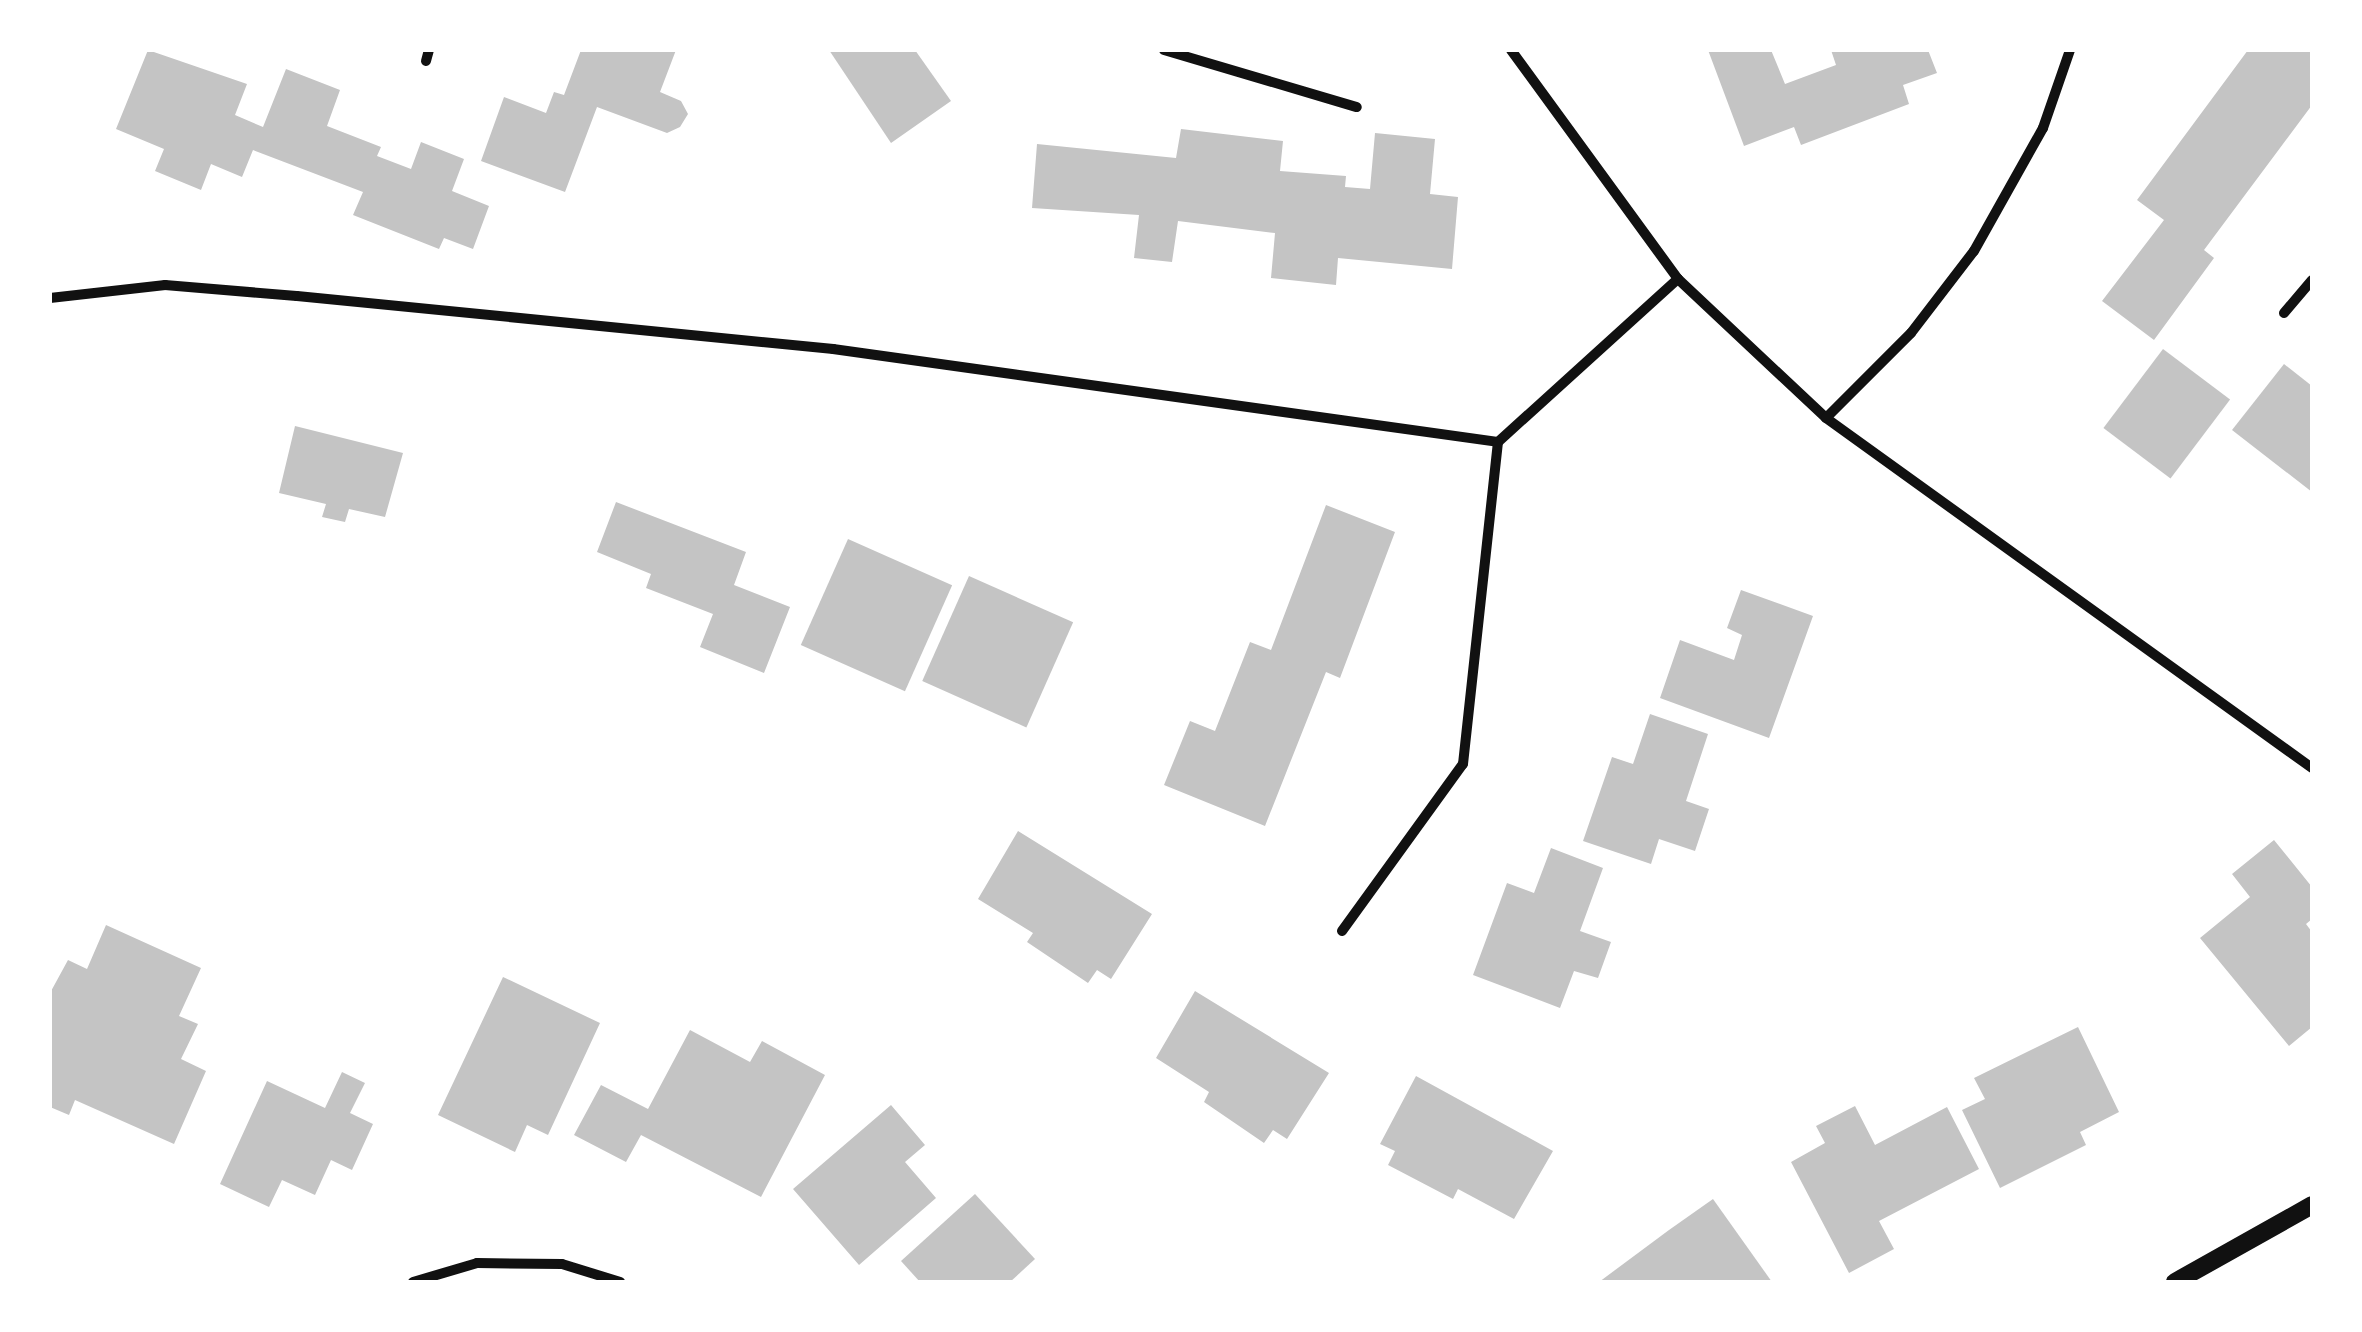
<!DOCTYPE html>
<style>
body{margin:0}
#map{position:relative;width:2362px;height:1332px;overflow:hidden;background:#fff;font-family:"Noto Sans",sans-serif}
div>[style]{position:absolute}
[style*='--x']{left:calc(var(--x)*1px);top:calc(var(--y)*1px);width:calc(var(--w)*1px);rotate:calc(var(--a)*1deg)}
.building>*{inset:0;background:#c4c4c4;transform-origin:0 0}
.minor>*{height:10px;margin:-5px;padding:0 5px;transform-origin:5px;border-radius:5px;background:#111}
.tertiary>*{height:18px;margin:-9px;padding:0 9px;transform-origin:9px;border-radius:9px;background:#111}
span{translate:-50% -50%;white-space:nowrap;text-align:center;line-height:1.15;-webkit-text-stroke:10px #fff;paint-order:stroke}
.frame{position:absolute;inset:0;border:52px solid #fff;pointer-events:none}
</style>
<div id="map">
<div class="building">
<i style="clip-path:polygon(148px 50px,247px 84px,235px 115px,263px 127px,286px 69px,340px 90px,327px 126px,381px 147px,377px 156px,411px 169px,421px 142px,464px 159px,452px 191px,489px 206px,473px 249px,444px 238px,439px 249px,353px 215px,363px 192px,253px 150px,242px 177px,211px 164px,201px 190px,155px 171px,164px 149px,116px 129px)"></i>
<i style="clip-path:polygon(581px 50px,676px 50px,660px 92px,681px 101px,688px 114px,680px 127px,667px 133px,597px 107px,565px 192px,481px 161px,504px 97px,546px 113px,554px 92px,564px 95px)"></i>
<i style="clip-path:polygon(829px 50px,915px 50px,951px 101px,891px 143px)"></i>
<i style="clip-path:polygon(1708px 50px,1771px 50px,1785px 84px,1836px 65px,1831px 50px,1928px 50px,1937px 73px,1903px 85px,1909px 104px,1801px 145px,1794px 127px,1744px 146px)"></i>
<i style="clip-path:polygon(2248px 50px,2312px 50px,2312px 105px,2204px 250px,2214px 258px,2154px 340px,2102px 301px,2164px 220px,2137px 200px)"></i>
<i style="clip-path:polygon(1181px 129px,1283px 141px,1280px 171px,1346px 176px,1345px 187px,1370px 189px,1375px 133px,1435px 139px,1430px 194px,1458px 197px,1452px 269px,1338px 258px,1336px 285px,1271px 278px,1275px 233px,1178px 221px,1172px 262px,1134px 258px,1139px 215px,1032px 208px,1037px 144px,1176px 158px)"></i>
<i style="left:2163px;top:349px;width:84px;height:99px;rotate:37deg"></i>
<i style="clip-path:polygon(2284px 364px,2312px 386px,2312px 492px,2232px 430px)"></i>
<i style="clip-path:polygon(295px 426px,403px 453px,385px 517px,349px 509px,345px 522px,322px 517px,326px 504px,279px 493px)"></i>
<i style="clip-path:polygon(616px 502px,746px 552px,734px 585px,790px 607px,764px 673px,700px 647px,713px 614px,646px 588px,651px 574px,597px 552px)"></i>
<i style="clip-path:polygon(1326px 505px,1395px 532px,1340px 678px,1326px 672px,1265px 826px,1164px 785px,1190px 721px,1215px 731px,1250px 642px,1271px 650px)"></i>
<i style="left:848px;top:539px;width:114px;height:116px;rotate:24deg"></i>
<i style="left:969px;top:576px;width:114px;height:115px;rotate:24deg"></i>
<i style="clip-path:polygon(1741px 590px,1813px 616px,1769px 738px,1660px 698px,1680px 640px,1734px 660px,1742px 635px,1727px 628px)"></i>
<i style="clip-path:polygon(1650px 714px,1708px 734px,1686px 801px,1709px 809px,1695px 851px,1659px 839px,1651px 864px,1583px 841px,1612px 757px,1633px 764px)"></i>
<i style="clip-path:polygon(1018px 831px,1152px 914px,1111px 979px,1097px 970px,1088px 983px,1027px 942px,1033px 933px,978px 899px)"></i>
<i style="clip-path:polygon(2274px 840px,2312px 887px,2312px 919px,2306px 924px,2312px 932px,2312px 1027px,2289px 1046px,2200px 938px,2250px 897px,2232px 874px)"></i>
<i style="clip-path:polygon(1551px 848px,1603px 868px,1580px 931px,1611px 942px,1598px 978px,1574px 971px,1560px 1008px,1473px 975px,1507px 883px,1534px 893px)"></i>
<i style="clip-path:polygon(106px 925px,201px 968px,179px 1016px,198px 1024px,181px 1059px,206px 1071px,174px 1144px,75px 1100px,69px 1115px,50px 1107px,50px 993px,68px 960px,87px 969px)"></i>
<i style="clip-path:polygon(503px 977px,600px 1023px,548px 1135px,527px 1125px,515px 1152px,438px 1115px)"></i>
<i style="clip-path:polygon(1195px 991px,1329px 1073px,1287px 1139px,1273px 1130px,1264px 1143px,1204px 1102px,1209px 1092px,1156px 1058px)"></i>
<i style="clip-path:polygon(2078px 1027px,2119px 1112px,2080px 1132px,2086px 1145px,2000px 1188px,1962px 1110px,1985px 1099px,1974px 1078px)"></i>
<i style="clip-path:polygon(690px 1030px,750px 1062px,762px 1041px,825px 1075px,761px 1197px,641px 1135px,626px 1162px,574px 1135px,601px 1085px,648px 1109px)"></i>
<i style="clip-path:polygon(342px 1072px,365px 1083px,350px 1113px,373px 1124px,352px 1170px,331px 1160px,315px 1195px,282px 1180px,269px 1207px,220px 1184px,267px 1081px,325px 1108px)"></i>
<i style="clip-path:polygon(1416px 1076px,1553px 1151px,1514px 1219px,1458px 1189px,1453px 1199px,1388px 1165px,1395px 1151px,1380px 1144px)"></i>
<i style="clip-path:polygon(891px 1105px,925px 1145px,905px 1162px,936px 1198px,859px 1265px,793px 1189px)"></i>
<i style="clip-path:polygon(1855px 1106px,1875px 1145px,1947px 1107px,1979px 1169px,1879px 1221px,1894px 1249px,1849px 1273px,1791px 1162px,1825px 1143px,1816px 1126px)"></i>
<i style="clip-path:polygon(975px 1194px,1035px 1259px,1010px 1282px,920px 1282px,901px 1261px)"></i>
<i style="clip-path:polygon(1713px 1199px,1772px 1282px,1599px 1282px,1669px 1230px)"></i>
</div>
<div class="minor">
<i style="--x:1164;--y:50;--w:201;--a:16.5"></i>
<i style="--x:1511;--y:50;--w:283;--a:53.9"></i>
<i style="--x:1678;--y:279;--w:203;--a:43.2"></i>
<i style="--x:1826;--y:418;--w:599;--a:35.76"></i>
<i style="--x:426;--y:61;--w:11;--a:-75"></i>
<i style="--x:50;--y:298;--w:116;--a:-6.4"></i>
<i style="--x:165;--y:285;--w:132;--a:4.8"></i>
<i style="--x:297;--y:296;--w:539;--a:5.65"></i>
<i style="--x:833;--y:349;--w:671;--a:7.96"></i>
<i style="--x:2284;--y:313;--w:43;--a:-49.7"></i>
<i style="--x:1826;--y:418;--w:120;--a:-45"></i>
<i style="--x:1911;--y:333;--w:103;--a:-52.5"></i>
<i style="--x:1974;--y:251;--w:141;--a:-60.7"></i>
<i style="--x:2043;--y:128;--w:83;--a:-70.9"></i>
<i style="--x:1498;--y:442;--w:243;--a:-42.2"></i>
<i style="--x:1342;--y:931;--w:206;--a:-54.1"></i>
<i style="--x:1463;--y:764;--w:324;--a:-83.8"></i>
<i style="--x:413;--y:1282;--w:67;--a:-16.5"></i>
<i style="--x:477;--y:1263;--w:85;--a:0.7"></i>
<i style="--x:562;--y:1264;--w:61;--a:17.2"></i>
</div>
<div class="tertiary">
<i style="--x:2175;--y:1282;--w:157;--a:-29.3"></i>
</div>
<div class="frame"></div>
</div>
